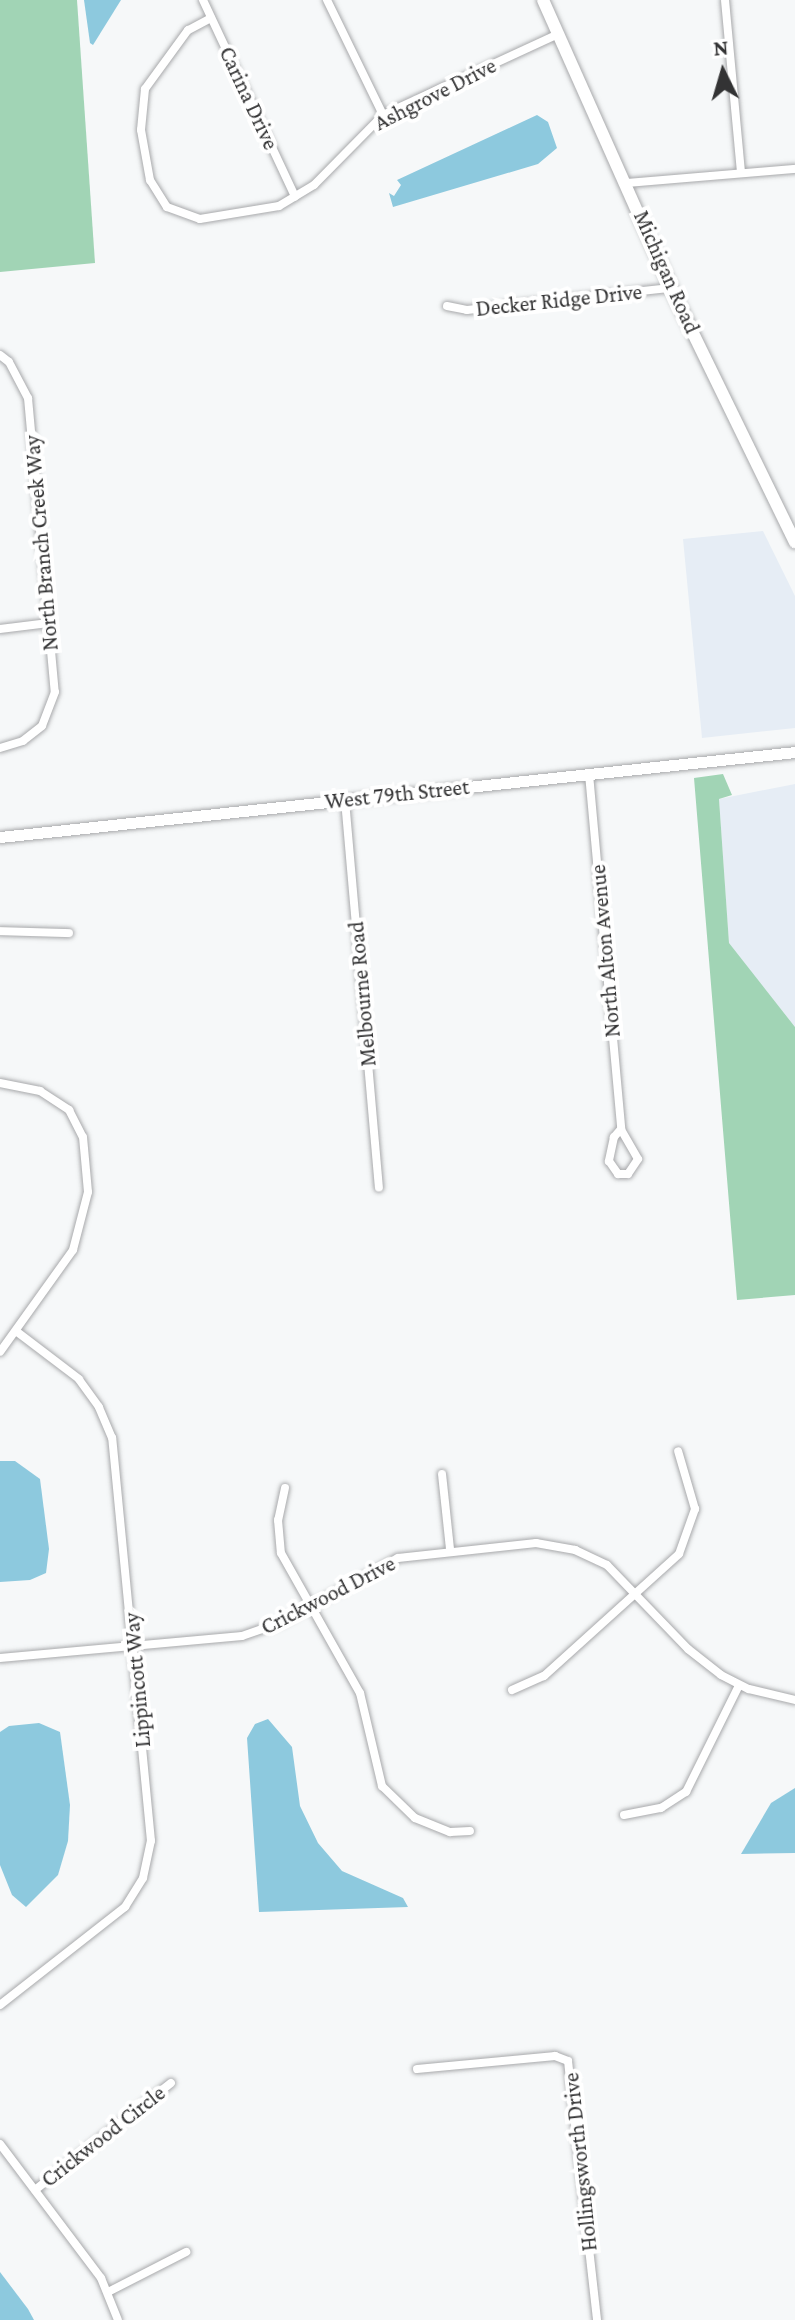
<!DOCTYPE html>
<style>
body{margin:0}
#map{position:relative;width:795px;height:2320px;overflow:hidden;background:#f6f8f9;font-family:"Crimson Pro",serif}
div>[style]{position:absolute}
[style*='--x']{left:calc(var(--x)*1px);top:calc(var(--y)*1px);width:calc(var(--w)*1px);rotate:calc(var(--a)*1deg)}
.built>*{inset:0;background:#e6edf5}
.forest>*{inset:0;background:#a1d4b5}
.water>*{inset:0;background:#8dc9de}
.roads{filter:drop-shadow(0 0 2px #a8a9ab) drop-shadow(0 0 2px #a8a9ab)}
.street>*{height:8px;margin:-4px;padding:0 4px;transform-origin:4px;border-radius:4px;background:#fff}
.secondary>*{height:11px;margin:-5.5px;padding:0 5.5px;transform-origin:5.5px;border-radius:5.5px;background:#fff}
.primary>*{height:12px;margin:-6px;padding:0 6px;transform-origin:6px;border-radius:6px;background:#fff}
span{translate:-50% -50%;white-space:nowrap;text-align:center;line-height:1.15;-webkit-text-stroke:8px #fff;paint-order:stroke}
.street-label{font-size:22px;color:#333334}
.north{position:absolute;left:683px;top:32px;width:80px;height:80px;-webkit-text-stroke:6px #fff;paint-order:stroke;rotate:355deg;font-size:22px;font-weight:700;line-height:32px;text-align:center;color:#333334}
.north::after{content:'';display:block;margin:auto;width:28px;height:36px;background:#333334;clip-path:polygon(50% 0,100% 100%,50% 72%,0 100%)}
</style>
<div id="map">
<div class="built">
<i style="clip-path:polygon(763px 531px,795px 596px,795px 728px,702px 738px,683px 539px)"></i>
<i style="clip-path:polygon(795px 784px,795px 1027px,729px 944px,719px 799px)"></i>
</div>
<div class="forest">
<i style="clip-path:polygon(0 0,77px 0,95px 263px,0 272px)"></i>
<i style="clip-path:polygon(723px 774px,732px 795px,719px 799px,729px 943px,795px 1027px,795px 1295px,737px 1300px,694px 778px)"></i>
</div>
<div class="water">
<i style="clip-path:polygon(84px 0,121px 0,93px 45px,90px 43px)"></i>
<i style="clip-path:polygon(537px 115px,548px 122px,557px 148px,538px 164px,393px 207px,389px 193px,394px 196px,401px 185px,397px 180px)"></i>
<i style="clip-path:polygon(0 1461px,15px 1461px,40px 1479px,49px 1549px,46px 1573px,30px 1580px,0 1582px)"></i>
<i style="clip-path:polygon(268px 1719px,292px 1747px,300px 1806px,318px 1843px,342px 1871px,403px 1898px,408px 1907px,259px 1912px,247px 1738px,255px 1724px)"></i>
<i style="clip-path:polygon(39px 1723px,60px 1732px,70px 1805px,68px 1841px,58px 1875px,26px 1907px,12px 1895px,0 1865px,0 1732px,9px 1726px)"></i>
<i style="clip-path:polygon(795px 1788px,795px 1853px,741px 1854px,771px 1803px)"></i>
<i style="clip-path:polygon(0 2272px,28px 2309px,34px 2320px,0 2320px)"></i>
</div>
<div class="roads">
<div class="street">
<i style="--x:203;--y:0;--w:217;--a:64.9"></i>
<i style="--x:327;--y:0;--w:128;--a:64"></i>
<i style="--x:725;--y:0;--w:173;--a:84.7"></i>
<i style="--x:211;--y:18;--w:26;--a:152"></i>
<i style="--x:188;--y:30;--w:73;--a:126.1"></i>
<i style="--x:145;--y:89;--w:41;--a:95.6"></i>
<i style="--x:141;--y:130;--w:51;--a:79.8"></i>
<i style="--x:150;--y:180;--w:32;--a:58"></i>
<i style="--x:167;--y:207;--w:35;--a:20"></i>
<i style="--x:200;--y:219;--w:80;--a:-9.3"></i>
<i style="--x:279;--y:206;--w:41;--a:-31"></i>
<i style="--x:314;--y:185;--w:98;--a:-45.4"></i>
<i style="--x:383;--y:115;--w:193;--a:-24.8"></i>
<i style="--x:628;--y:183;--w:168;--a:-4.8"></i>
<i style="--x:447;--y:306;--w:20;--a:11"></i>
<i style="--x:467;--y:310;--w:205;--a:-6.2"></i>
<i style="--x:0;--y:355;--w:11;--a:38"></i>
<i style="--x:9;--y:362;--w:41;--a:62.2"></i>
<i style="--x:28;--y:398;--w:295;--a:84.8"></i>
<i style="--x:55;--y:692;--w:36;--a:111"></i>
<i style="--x:42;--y:726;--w:24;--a:142"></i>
<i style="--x:23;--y:741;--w:24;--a:163"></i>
<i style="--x:0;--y:629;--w:49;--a:-7"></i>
<i style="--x:589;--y:774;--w:356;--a:84.8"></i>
<i style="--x:621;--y:1129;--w:11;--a:131"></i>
<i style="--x:614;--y:1137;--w:25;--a:102"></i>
<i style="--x:609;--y:1161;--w:16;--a:55"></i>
<i style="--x:618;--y:1174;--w:10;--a:0"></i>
<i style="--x:628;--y:1174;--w:18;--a:-56"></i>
<i style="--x:638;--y:1159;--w:34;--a:-120"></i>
<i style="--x:345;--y:800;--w:389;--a:85"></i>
<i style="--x:0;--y:931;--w:69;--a:1.7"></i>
<i style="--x:0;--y:1083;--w:41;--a:11.3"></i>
<i style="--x:40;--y:1091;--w:35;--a:33"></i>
<i style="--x:69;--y:1110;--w:30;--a:63"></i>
<i style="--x:83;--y:1137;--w:55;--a:84.8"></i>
<i style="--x:88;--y:1192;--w:60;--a:104.5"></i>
<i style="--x:73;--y:1250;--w:125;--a:125.6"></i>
<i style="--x:442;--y:1474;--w:75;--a:83.9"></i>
<i style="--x:285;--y:1488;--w:33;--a:102"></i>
<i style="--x:278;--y:1520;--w:33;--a:85"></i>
<i style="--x:281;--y:1553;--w:161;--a:60.6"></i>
<i style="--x:360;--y:1693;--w:96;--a:76.7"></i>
<i style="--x:382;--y:1786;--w:46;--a:44.1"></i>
<i style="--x:415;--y:1818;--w:38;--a:22"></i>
<i style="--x:450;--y:1832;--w:20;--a:-3"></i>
<i style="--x:0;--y:1658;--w:243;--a:-5.2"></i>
<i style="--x:242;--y:1636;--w:42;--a:-19.3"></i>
<i style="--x:282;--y:1622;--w:132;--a:-28.9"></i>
<i style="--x:398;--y:1558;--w:139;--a:-6.2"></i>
<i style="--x:536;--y:1543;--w:40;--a:10"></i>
<i style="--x:575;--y:1550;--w:35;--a:25"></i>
<i style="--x:607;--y:1565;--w:117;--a:46"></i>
<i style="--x:688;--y:1649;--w:42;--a:38.2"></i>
<i style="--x:721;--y:1675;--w:31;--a:27"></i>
<i style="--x:749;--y:1689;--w:47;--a:13.4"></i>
<i style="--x:512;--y:1690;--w:35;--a:-24"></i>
<i style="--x:544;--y:1676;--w:182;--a:-42.1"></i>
<i style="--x:679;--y:1554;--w:48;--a:-70.4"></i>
<i style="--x:695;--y:1509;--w:60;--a:-106.3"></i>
<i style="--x:624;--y:1815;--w:38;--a:-11"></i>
<i style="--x:661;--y:1808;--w:30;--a:-33"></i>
<i style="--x:686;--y:1792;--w:119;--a:-63.6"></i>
<i style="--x:0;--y:2005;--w:159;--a:-38.1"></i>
<i style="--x:125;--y:1907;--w:34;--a:-58"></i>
<i style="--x:143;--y:1878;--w:38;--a:-78"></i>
<i style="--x:151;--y:1841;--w:405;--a:-95.5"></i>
<i style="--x:112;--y:1438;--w:34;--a:-113"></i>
<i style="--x:99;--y:1407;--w:34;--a:-126"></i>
<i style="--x:79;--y:1379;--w:79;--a:-142.7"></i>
<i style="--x:417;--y:2069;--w:139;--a:-5.4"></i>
<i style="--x:555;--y:2056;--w:14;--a:21"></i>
<i style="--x:568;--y:2061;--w:261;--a:83.6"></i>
<i style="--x:0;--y:2144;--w:168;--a:53"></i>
<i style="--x:101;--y:2278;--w:45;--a:68"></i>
<i style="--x:35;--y:2190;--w:173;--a:-38.2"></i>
<i style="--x:108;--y:2292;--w:88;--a:-27.1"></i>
</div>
<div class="secondary">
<i style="--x:0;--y:837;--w:800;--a:-6.1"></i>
</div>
<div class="primary">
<i style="--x:543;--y:0;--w:315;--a:66"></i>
<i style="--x:671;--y:288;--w:283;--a:64"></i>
</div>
</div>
<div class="street-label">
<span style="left:435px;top:94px;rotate:-27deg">Ashgrove Drive</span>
<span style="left:249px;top:98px;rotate:65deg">Carina Drive</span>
<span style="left:667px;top:272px;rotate:66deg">Michigan Road</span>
<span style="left:559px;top:300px;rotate:-6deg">Decker Ridge Drive</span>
<span style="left:41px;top:543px;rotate:-95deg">North Branch Creek Way</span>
<span style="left:397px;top:794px;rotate:-6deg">West 79th Street</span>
<span style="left:605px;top:951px;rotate:-95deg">North Alton Avenue</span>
<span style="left:362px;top:994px;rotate:-95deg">Melbourne Road</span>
<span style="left:328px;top:1595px;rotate:-27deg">Crickwood Drive</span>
<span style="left:137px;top:1680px;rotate:-95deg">Lippincott Way</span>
<span style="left:103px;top:2136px;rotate:-38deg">Crickwood Circle</span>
<span style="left:580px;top:2162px;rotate:-96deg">Hollingsworth Drive</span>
</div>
<div class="north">N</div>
</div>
